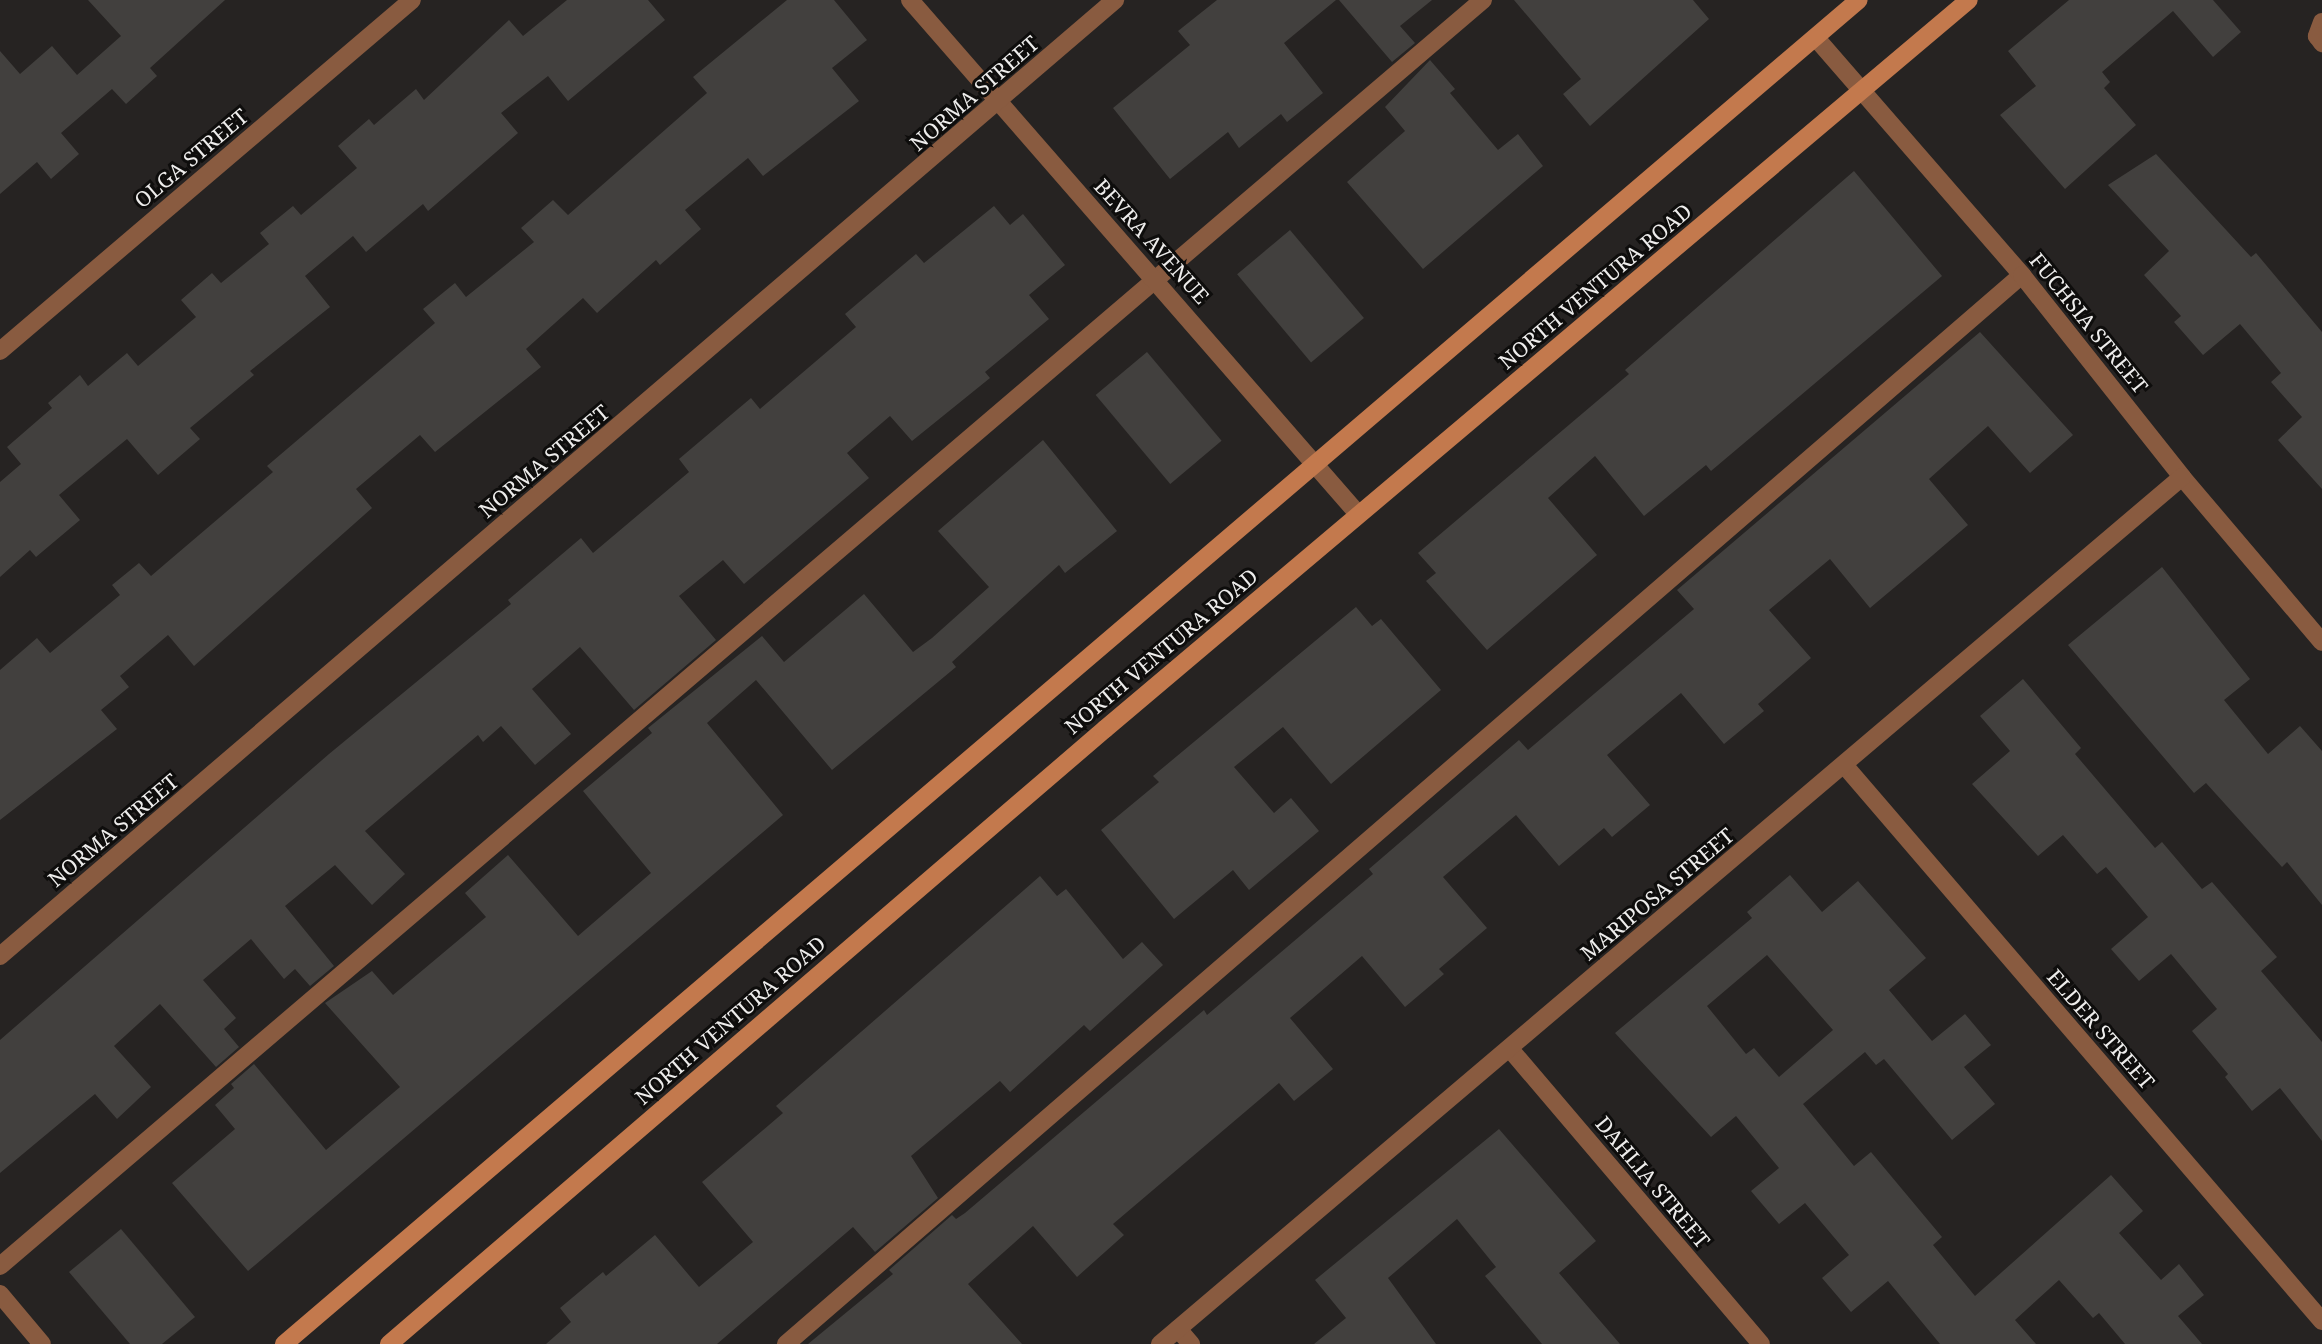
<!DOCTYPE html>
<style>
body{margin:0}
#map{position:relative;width:2322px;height:1344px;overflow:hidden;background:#262322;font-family:"Noto Serif",serif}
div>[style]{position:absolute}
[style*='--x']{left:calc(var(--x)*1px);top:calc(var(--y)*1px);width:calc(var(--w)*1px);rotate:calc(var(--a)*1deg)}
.building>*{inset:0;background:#42403e;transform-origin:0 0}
.lane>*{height:18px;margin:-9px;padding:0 9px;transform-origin:9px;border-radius:9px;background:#895b40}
.street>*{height:18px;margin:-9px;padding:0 9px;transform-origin:9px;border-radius:9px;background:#895b40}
.secondary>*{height:18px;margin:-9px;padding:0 9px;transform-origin:9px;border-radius:9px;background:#c3794d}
span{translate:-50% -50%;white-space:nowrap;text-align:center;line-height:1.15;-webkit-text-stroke:6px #0e0d0c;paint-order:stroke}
.street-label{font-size:21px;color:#eeedec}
</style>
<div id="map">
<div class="building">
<i style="clip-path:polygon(88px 0,225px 0,150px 68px,157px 76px,126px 104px,112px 89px,61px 133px,79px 154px,51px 179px,37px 162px,0 194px,0 51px,20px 74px,52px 46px,77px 75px,121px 36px)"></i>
<i style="clip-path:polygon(567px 0,648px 0,665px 20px,568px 101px,548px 76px,501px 113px,518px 133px,428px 211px,423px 204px,366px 252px,353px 236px,305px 276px,330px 307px,250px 371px,254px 375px,190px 428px,200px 439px,158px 475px,127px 439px,59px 495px,80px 520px,36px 557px,30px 550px,0 577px,0 482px,21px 464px,7px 447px,52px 408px,48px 403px,80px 375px,88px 386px,127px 353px,138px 366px,196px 317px,181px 300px,212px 273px,221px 283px,269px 244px,260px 233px,293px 206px,301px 215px,357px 168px,338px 146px,369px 119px,374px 125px,416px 89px,424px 100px,509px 20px,523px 36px)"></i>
<i style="clip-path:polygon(787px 0,834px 0,867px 40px,832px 68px,859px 101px,763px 176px,748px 158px,685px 210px,701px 229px,660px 265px,656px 260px,597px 313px,583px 298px,526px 349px,541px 367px,435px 452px,420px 435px,356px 489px,372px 508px,194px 666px,168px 635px,120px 676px,129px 687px,101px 710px,117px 729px,0 820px,0 670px,37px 638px,50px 653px,120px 595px,112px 585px,139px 563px,151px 576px,165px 564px,273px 472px,267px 466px,435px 323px,423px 309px,455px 283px,466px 297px,534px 242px,521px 228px,553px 200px,568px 215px,707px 93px,693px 77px)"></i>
<i style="clip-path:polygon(1217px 0,1336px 0,1284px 43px,1323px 93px,1287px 122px,1281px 114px,1239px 148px,1228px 132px,1170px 179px,1113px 108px,1190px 45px,1178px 31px)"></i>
<i style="clip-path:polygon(1339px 0,1432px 0,1400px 26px,1415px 43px,1392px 62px)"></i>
<i style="clip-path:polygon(1514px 0,1693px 0,1709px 19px,1590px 126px,1563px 94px,1581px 79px)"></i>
<i style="clip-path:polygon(2069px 0,2213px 0,2241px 32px,2213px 57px,2173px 11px,2102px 72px,2110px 82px,2104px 88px,2136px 125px,2065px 189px,2000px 115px,2036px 86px,2008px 51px)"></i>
<i style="clip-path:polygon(1430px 60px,1455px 89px,1450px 93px,1498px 150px,1518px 134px,1543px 166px,1423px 269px,1347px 182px,1405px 131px,1385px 107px)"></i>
<i style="clip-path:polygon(2156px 154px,2251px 257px,2256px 253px,2322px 332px,2322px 489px,2278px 440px,2302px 417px,2271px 382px,2281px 373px,2240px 324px,2203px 355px,2174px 322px,2181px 316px,2144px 275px,2169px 251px,2108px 185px)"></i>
<i style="clip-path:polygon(1854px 171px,1942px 276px,1711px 471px,1706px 465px,1644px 516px,1595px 456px,1548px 498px,1597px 555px,1487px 650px,1426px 581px,1436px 573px,1418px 553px,1629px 374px,1625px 370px)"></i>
<i style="clip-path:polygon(994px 206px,1010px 225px,1023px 214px,1065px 265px,1029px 295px,1049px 319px,985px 372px,990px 378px,912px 441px,890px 416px,847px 453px,869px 478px,744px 584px,723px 560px,679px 596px,716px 640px,634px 710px,580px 647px,532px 689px,571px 734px,535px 765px,501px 726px,483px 742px,478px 735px,365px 831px,405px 874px,372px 905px,335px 865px,285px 906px,334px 966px,310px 986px,295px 969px,284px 979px,251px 939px,203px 980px,236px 1018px,224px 1029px,239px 1047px,216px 1067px,160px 1004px,114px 1046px,151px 1087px,117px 1119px,95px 1094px,0 1173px,0 1040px,329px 754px,511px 604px,508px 600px,581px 538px,593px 553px,689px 472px,679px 459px,751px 398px,760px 409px,856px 327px,845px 314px,916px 254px,924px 263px)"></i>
<i style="left:1290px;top:230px;width:115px;height:69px;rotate:50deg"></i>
<i style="clip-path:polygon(1980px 332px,2073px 435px,2030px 473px,1988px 426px,1929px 479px,1968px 525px,1926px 561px,1870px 608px,1830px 559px,1769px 610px,1811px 658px,1758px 704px,1764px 711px,1724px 744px,1681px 693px,1607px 755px,1650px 805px,1612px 837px,1604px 828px,1559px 866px,1516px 815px,1443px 877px,1487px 928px,1439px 969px,1444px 974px,1405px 1007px,1362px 956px,1290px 1018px,1333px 1069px,1294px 1101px,1279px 1083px,1113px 1224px,1124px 1235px,1077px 1277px,1033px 1226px,968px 1284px,1022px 1344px,808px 1344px,893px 1274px,889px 1270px,952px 1215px,956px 1219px,965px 1213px,1204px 1010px,1207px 1015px,1373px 874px,1369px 869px,1519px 740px,1528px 750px,1694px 609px,1677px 590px)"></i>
<i style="left:1147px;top:352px;width:116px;height:67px;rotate:50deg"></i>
<i style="clip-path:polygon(1043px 440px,1117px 531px,1065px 573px,1059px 565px,952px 662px,956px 667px,832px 770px,756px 680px,707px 723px,783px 815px,248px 1271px,172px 1183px,235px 1129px,215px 1105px,234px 1088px,231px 1084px,254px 1064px,326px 1150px,400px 1087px,325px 1003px,372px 971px,393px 995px,486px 917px,465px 893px,508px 855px,578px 936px,651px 873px,583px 791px,652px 733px,648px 728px,762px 636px,784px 662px,864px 594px,913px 652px,932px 638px,989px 587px,938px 531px)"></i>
<i style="clip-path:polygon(2162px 567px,2250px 679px,2224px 700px,2268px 754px,2300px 726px,2322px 751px,2322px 905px,2287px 862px,2282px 867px,2206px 783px,2194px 793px,2068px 645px)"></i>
<i style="clip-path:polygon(1356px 607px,1372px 626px,1381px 619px,1441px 690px,1331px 784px,1283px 727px,1234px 767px,1274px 813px,1291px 798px,1319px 831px,1249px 890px,1233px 870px,1174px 919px,1101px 830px,1159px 782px,1153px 776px)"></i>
<i style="clip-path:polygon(2023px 679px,2081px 748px,2075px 754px,2155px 848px,2162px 842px,2202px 889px,2212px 882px,2277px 957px,2261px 971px,2322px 1042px,2322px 1141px,2280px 1088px,2252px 1111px,2225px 1077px,2228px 1074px,2192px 1031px,2217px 1009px,2171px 954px,2139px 981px,2111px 949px,2148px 917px,2106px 867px,2097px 874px,2063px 835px,2038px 856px,1972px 784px,2010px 751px,1980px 716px)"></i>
<i style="clip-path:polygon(evenodd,1790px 875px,1822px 912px,1858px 881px,1926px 958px,1889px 990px,1932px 1041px,1965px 1014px,1991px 1045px,1964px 1067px,1995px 1104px,1952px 1140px,1884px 1059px,1876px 1065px,1865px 1052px,1803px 1104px,1854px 1166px,1871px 1152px,1942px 1237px,1933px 1245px,1975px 1296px,2111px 1175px,2143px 1211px,2119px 1233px,2161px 1280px,2179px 1264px,2204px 1295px,2178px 1316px,2202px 1344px,2125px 1344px,2099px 1313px,2093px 1318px,2059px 1280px,2015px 1320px,2036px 1344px,1940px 1344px,1888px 1281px,1851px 1312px,1822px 1278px,1849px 1255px,1805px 1203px,1779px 1224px,1751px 1191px,1779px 1168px,1736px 1116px,1711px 1137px,1615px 1033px,1752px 918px,1747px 912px,1790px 875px,1767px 955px,1833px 1030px,1779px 1077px,1754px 1048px,1746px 1054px,1707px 1006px,1767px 955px)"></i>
<i style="clip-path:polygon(1040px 876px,1057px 896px,1066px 889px,1123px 959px,1142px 942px,1163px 965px,1090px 1031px,1084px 1025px,1010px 1092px,1000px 1081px,911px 1156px,938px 1198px,875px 1252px,853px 1227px,717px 1344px,546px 1344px,571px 1322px,560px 1308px,603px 1272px,606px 1276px,655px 1235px,699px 1287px,753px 1242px,702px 1182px,783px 1113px,776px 1106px)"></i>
<i style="clip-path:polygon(1499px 1129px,1596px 1241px,1559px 1273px,1620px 1344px,1542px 1344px,1485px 1276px,1496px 1267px,1457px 1219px,1388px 1278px,1436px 1344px,1314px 1344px,1346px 1318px,1315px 1280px)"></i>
<i style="clip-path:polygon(121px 1229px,195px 1317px,162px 1344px,130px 1344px,69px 1272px)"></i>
</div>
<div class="lane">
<i style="--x:2322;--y:22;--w:15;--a:110"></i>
<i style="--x:2317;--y:36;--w:9;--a:54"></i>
<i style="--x:0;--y:1266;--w:1950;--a:-40.49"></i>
<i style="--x:786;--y:1344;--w:1634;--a:-40.86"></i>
</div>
<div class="street">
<i style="--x:910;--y:0;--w:682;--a:48.92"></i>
<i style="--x:1816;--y:38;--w:314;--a:49"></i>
<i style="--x:2022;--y:275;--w:258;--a:51.6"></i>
<i style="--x:2182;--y:477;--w:216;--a:49.7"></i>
<i style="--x:0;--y:351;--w:541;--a:-40.43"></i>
<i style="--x:1845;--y:766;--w:732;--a:49.32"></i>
<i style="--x:0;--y:956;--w:1469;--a:-40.61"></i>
<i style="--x:1510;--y:1049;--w:387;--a:49.6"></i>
<i style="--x:0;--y:1294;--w:65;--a:50"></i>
<i style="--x:1178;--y:1329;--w:20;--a:49"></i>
<i style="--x:1160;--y:1344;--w:1340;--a:-40.31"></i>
</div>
<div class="secondary">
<i style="--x:284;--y:1344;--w:2070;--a:-40.48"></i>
<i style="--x:389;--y:1344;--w:944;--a:-40.66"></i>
<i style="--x:1105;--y:729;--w:1130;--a:-40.16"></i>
</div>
<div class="street-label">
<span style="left:974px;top:93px;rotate:-41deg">NORMA STREET</span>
<span style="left:191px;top:158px;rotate:-40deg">OLGA STREET</span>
<span style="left:1152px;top:241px;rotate:48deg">BEVRA AVENUE</span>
<span style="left:1595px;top:286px;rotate:-40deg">NORTH VENTURA ROAD</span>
<span style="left:2089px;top:323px;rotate:51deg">FUCHSIA STREET</span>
<span style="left:544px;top:461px;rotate:-40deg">NORMA STREET</span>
<span style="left:1161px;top:651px;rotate:-40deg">NORTH VENTURA ROAD</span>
<span style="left:113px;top:830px;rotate:-40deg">NORMA STREET</span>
<span style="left:1657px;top:894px;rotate:-40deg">MARIPOSA STREET</span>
<span style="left:730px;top:1020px;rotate:-41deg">NORTH VENTURA ROAD</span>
<span style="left:2101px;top:1029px;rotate:49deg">ELDER STREET</span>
<span style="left:1653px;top:1182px;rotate:50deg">DAHLIA STREET</span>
</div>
</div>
